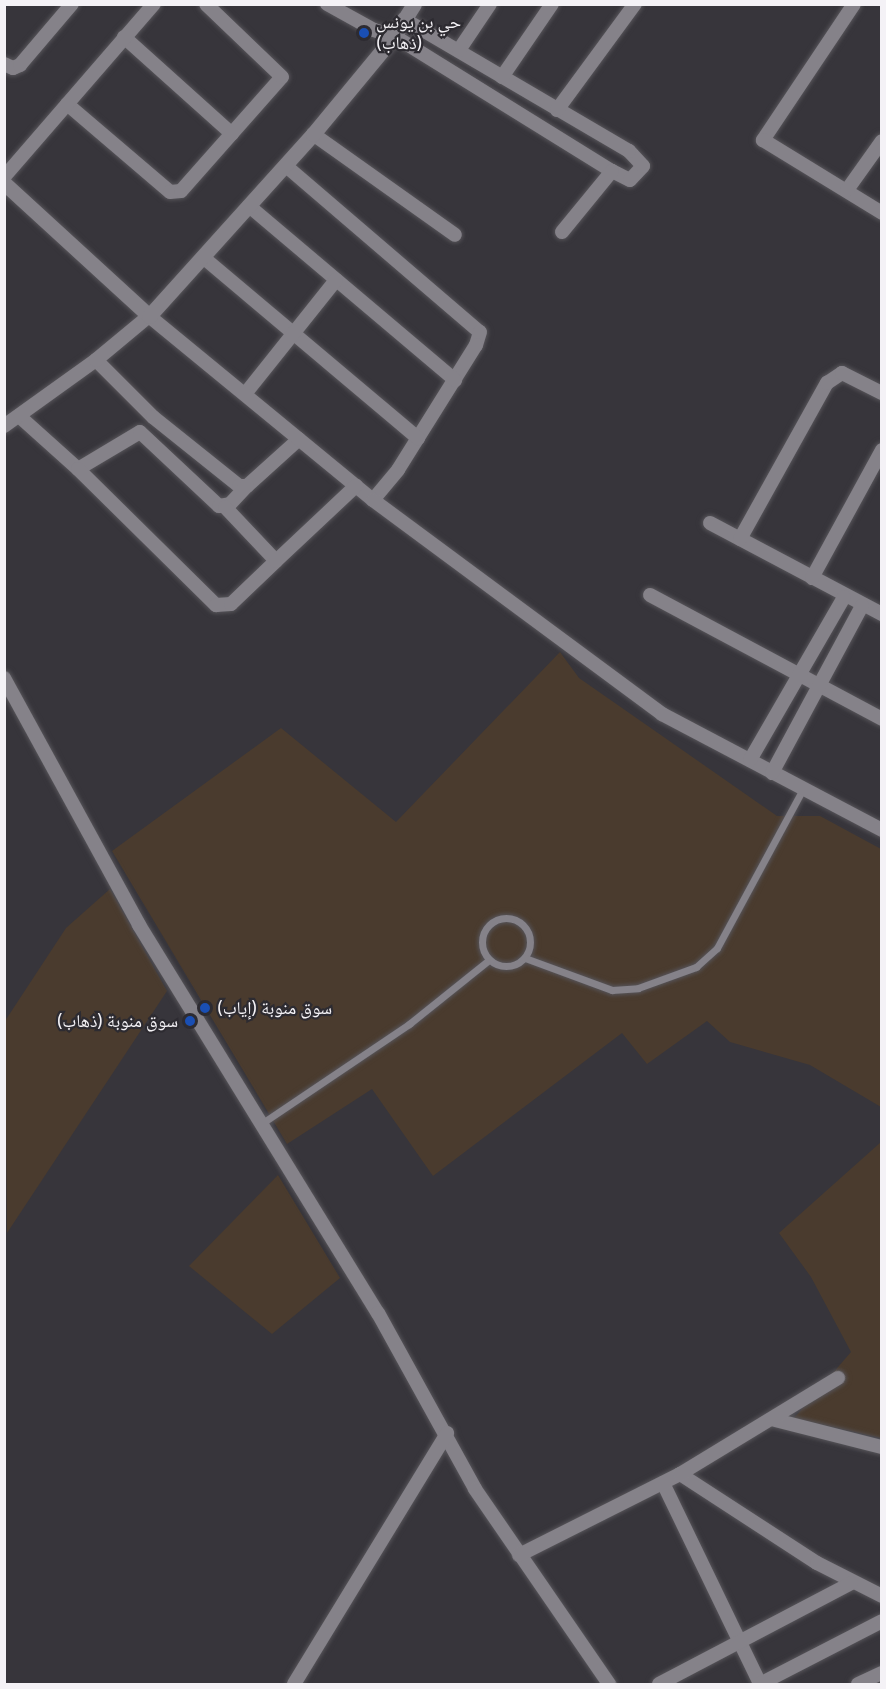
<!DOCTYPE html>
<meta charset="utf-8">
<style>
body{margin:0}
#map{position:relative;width:886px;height:1689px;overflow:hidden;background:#37353b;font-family:Cabin,"Noto Naskh Arabic",sans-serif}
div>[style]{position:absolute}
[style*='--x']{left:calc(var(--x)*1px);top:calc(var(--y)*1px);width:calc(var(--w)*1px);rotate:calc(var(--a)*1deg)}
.industrial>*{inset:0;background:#4a3b2e}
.roads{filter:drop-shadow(0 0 2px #565459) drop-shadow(0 0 2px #565459)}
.service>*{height:7px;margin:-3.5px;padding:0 3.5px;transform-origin:3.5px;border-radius:3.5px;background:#858289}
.service>.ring{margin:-3.5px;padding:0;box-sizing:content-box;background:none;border:7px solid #858289;border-radius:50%}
.minor>*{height:14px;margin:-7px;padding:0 7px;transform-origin:7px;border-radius:7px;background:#858289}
.tertiary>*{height:15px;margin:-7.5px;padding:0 7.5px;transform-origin:7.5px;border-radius:7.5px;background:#858289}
.dots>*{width:16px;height:16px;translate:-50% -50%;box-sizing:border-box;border:3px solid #2d2b31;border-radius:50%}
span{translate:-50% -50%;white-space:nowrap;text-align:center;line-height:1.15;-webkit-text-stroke:4.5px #2d2b31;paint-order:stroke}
.poi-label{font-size:18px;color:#f4f2f6}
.left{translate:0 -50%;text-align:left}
.right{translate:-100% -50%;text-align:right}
.frame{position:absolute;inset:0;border:6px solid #f4f2f6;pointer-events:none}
</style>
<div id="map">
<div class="industrial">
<i style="clip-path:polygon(560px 652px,579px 678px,777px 816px,820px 816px,881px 849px,881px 1107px,810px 1065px,730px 1042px,707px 1021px,647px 1064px,622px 1033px,433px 1176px,372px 1089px,287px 1144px,112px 851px,281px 728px,396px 822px)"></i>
<i style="clip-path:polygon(110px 889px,167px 991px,7px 1233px,5px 1021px,66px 928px)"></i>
<i style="clip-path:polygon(881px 1142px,881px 1438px,794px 1418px,851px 1352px,811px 1277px,779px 1233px)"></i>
<i style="clip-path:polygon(278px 1175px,340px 1278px,272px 1334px,189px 1266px)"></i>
</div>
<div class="roads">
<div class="service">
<i class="ring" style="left:482px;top:918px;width:41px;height:41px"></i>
<i style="--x:525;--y:958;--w:93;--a:20.2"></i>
<i style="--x:612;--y:990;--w:26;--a:-4"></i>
<i style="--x:638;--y:988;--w:62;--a:-19.9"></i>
<i style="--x:696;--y:967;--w:28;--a:-42"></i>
<i style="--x:717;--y:948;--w:181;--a:-61.6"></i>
<i style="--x:261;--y:1124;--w:179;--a:-34"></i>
<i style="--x:409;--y:1024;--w:102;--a:-38.7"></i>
</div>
<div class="minor">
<i style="--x:327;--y:4;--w:54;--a:29"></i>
<i style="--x:374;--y:30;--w:21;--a:17"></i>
<i style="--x:394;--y:36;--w:256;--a:31.8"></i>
<i style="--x:612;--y:171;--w:20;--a:27"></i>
<i style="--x:630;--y:180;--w:19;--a:-47"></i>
<i style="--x:643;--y:166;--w:21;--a:-133"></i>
<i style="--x:629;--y:151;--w:261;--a:-149.6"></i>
<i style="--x:854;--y:4;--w:164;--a:123.8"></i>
<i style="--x:763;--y:140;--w:140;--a:31.5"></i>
<i style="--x:124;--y:37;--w:145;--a:41.9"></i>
<i style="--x:459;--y:50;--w:55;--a:-56"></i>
<i style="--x:4;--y:64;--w:10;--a:24"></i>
<i style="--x:13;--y:68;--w:8;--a:-23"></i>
<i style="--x:20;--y:65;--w:80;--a:-49.6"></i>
<i style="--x:502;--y:77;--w:88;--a:-55.6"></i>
<i style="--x:67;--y:104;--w:135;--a:40.5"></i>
<i style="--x:170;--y:192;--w:11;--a:-5"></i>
<i style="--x:181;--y:191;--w:152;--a:-48.5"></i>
<i style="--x:282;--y:77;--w:105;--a:-136.2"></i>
<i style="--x:557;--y:110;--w:132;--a:-53.7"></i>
<i style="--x:313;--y:134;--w:174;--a:35.4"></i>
<i style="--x:286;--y:166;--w:255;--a:40.6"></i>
<i style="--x:480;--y:332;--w:14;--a:107"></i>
<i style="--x:476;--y:345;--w:147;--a:122"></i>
<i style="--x:398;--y:470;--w:39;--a:130"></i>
<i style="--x:4;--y:177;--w:229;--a:-49.1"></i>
<i style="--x:847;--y:190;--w:60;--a:-54.5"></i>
<i style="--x:249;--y:206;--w:270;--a:40.2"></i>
<i style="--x:562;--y:232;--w:79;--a:-50.7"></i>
<i style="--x:204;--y:258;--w:280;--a:40.1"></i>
<i style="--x:96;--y:360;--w:81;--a:45"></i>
<i style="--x:153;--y:417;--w:110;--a:38.7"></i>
<i style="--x:239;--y:486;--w:8;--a:0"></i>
<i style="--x:247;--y:486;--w:70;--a:-42.1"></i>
<i style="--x:245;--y:394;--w:146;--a:-51.4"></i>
<i style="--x:19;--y:416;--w:79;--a:41.9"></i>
<i style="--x:78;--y:469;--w:72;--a:-30.8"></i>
<i style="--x:140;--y:432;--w:108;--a:43.1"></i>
<i style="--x:219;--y:506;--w:11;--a:-10"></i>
<i style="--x:230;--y:504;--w:25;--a:-47"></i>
<i style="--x:4;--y:426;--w:113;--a:-35.7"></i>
<i style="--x:96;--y:360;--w:69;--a:-39.7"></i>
<i style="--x:149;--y:316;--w:290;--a:39.4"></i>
<i style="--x:373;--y:500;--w:360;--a:36.5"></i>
<i style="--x:662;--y:714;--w:249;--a:27.8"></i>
<i style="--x:78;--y:469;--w:194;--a:44.6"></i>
<i style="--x:216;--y:605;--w:15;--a:-4"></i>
<i style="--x:231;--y:604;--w:62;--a:-43.7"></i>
<i style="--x:225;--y:507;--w:74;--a:46.6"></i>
<i style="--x:276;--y:561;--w:110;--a:-43.2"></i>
<i style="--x:710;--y:523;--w:195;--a:27.9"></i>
<i style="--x:740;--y:539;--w:179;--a:-60.9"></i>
<i style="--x:827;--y:383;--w:18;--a:-34"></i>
<i style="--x:842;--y:373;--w:45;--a:26.6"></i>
<i style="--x:812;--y:578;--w:146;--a:-61.3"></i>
<i style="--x:650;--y:595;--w:263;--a:28.1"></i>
<i style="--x:4;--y:678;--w:281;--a:61.3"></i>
<i style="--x:139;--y:925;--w:456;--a:58.4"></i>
<i style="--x:378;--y:1313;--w:201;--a:61.1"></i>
<i style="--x:475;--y:1489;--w:237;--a:55.5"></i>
<i style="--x:750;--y:760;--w:188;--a:-60"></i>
<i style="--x:772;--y:773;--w:190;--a:-61.7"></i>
<i style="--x:775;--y:1420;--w:110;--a:14.2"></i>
<i style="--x:680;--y:1474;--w:163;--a:33"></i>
<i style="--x:817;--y:1563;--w:73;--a:26.9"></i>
<i style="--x:663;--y:1483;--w:223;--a:64.2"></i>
<i style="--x:519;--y:1555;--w:180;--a:-26.7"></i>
<i style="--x:680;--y:1474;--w:185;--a:-31.3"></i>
<i style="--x:294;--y:1684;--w:294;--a:-58.6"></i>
<i style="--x:659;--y:1684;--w:217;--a:-27.7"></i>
<i style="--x:760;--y:1684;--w:137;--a:-27.3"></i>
<i style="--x:858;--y:1684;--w:26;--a:-25"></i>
</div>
<div class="tertiary">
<i style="--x:4;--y:183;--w:197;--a:42.5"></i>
<i style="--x:149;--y:316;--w:245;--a:-48"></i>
<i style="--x:313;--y:134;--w:127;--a:-50.4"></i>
<i style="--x:394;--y:36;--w:38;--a:-58"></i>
</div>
</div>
<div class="dots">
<i style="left:364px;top:33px;background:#1a4fb4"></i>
<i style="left:205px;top:1008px;background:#1a4fb4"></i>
<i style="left:190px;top:1021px;background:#1a4fb4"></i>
</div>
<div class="poi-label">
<span class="left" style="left:376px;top:33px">حي بن يونس<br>(ذهاب)</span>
<span class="left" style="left:217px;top:1008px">سوق منوبة (إياب)</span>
<span class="right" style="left:178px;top:1021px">سوق منوبة (ذهاب)</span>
</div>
<div class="frame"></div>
</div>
